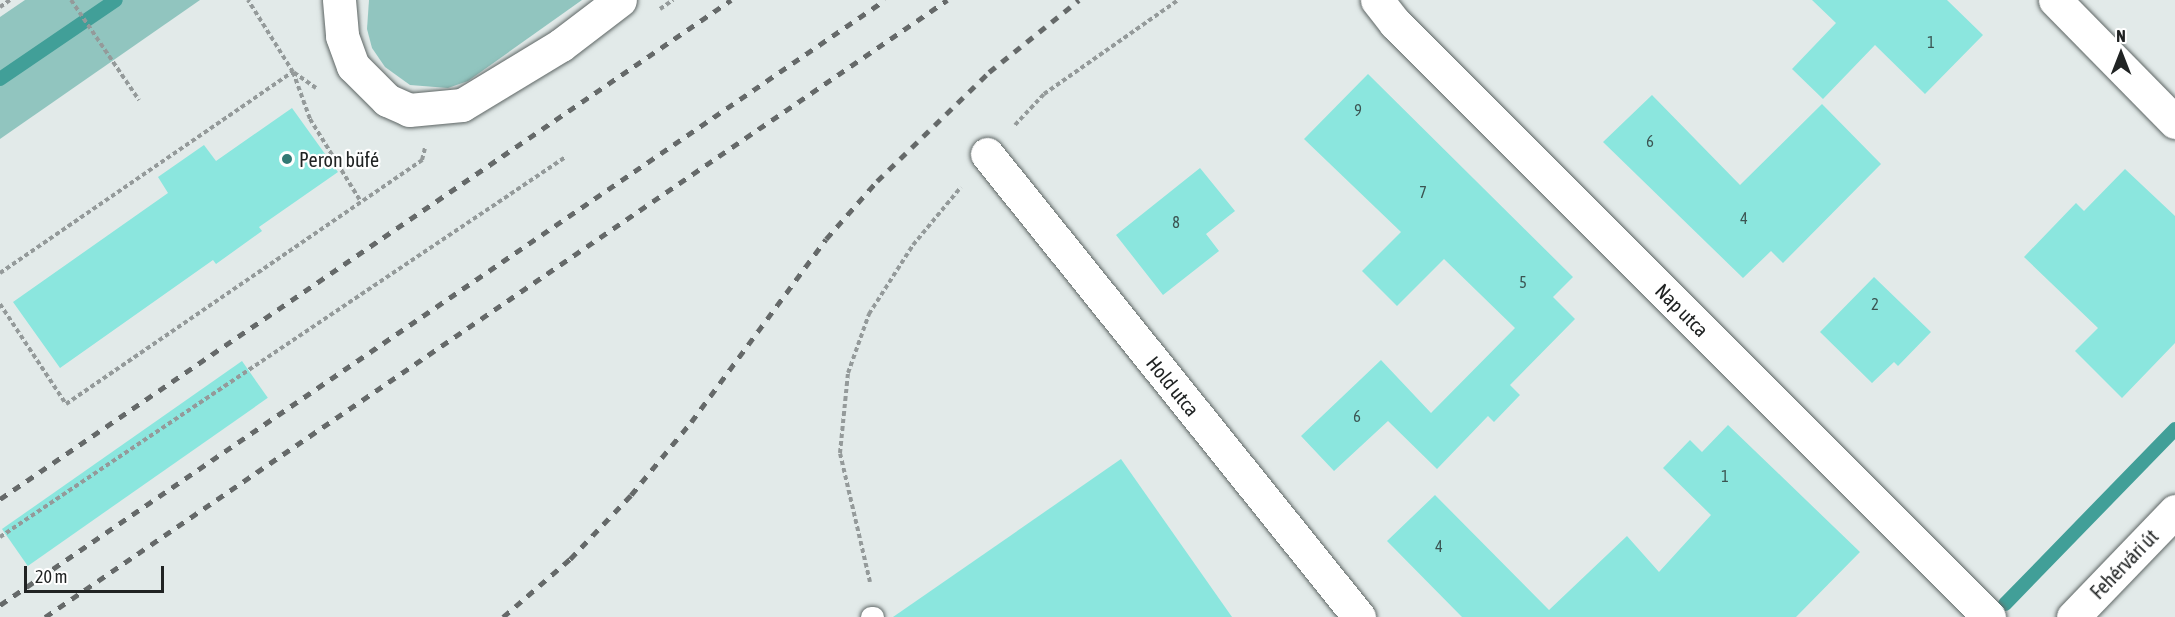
<!DOCTYPE html>
<meta charset="utf-8">
<style>
body{margin:0}
#map{position:relative;width:2175px;height:617px;overflow:hidden;background:#e2eae9;font-family:"Asap Condensed",sans-serif}
div>[style]{position:absolute}
[style*='--x']{left:calc(var(--x)*1px);top:calc(var(--y)*1px);width:calc(var(--w)*1px);rotate:calc(var(--a)*1deg)}
.green>*{inset:0;background:#91c5bf}
.stream>*{height:14px;margin:-7px;padding:0 7px;transform-origin:7px;border-radius:7px;background:#419f98}
.building>*{inset:0;background:#8be6de;transform-origin:0 0}
.path>*{height:4px;margin-top:-2px;transform-origin:0;background:repeating-linear-gradient(90deg,#949a9a 0 4.5px,transparent 0 7.5px)}
.roads{filter:drop-shadow(0 0 2px #5d6564) drop-shadow(0 0 2px #5d6564)}
.lane>*{height:20px;margin:-10px;padding:0 10px;transform-origin:10px;border-radius:10px;background:#fff}
.street>*{height:33px;margin:-16.5px;padding:0 16.5px;transform-origin:16.5px;border-radius:16.5px;background:#fff}
.secondary>*{height:33px;margin:-16.5px;padding:0 16.5px;transform-origin:16.5px;border-radius:16.5px;background:#fff}
.rail>*{height:4.5px;margin-top:-2.25px;transform-origin:0;background:repeating-linear-gradient(90deg,#656969 0 8px,transparent 0 16px)}
.dots>*{width:16px;height:16px;translate:-50% -50%;box-sizing:border-box;border:3px solid #fff;border-radius:50%}
span{translate:-50% -50%;white-space:nowrap;text-align:center;line-height:1.15;-webkit-text-stroke:4.5px #fff;paint-order:stroke}
.number-label{font-size:16px;color:#3b5452}
.number-label span{-webkit-text-stroke-width:0}
.poi-label{font-size:20px;color:#202323}
.left{translate:0 -50%;text-align:left}
.street-label{font-size:20px;color:#202323}
.north{position:absolute;left:2091px;top:24px;width:60px;height:60px;-webkit-text-stroke:4px #fff;paint-order:stroke;rotate:0deg;font-size:16px;font-weight:700;line-height:24px;text-align:center;color:#202323}
.north::after{content:'';display:block;margin:auto;width:21px;height:27px;background:#202323;clip-path:polygon(50% 0,100% 100%,50% 72%,0 100%)}
.scale{position:absolute;left:24px;top:566px;width:140px;height:27px;box-sizing:border-box;border:3px solid #202323;border-top:0;padding-left:8px;font-size:18px;line-height:21px;white-space:nowrap;color:#202323;-webkit-text-stroke:4px #fff;paint-order:stroke}
</style>
<div id="map">
<div class="green">
<i style="clip-path:polygon(25px 0,200px 0,0 139px,0 17px)"></i>
<i style="clip-path:polygon(369px 0,582px 0,468px 81px,448px 88px,410px 85px,385px 67px,372px 48px,367px 29px)"></i>
</div>
<div class="stream">
<i style="--x:0;--y:79;--w:140;--a:-34.3"></i>
<i style="--x:2005;--y:604;--w:244;--a:-45.8"></i>
</div>
<div class="building">
<i style="clip-path:polygon(1812px 0,1947px 0,1983px 35px,1925px 94px,1875px 45px,1823px 99px,1792px 69px,1836px 23px)"></i>
<i style="clip-path:polygon(1368px 74px,1573px 277px,1553px 297px,1575px 319px,1510px 385px,1520px 395px,1494px 422px,1488px 416px,1437px 469px,1388px 421px,1334px 471px,1301px 436px,1381px 360px,1431px 413px,1515px 328px,1444px 259px,1397px 306px,1362px 271px,1401px 232px,1304px 139px)"></i>
<i style="clip-path:polygon(1652px 95px,1740px 185px,1822px 104px,1881px 164px,1783px 263px,1771px 251px,1743px 278px,1603px 142px)"></i>
<i style="clip-path:polygon(292px 108px,338px 172px,259px 227px,262px 231px,216px 264px,213px 260px,60px 368px,13px 302px,168px 193px,158px 177px,204px 145px,216px 161px)"></i>
<i style="clip-path:polygon(1200px 168px,1235px 211px,1206px 234px,1219px 251px,1163px 295px,1116px 235px)"></i>
<i style="clip-path:polygon(2125px 169px,2175px 216px,2175px 343px,2122px 398px,2075px 351px,2098px 328px,2024px 257px,2076px 203px,2084px 211px)"></i>
<i style="clip-path:polygon(1874px 277px,1931px 332px,1898px 366px,1894px 362px,1872px 383px,1820px 332px)"></i>
<i style="left:242px;top:361px;width:45px;height:293px;rotate:55deg"></i>
<i style="clip-path:polygon(1728px 425px,1860px 552px,1796px 617px,1462px 617px,1387px 541px,1435px 495px,1549px 610px,1627px 536px,1659px 572px,1711px 515px,1663px 468px,1690px 440px,1702px 452px)"></i>
<i style="clip-path:polygon(1121px 459px,1232px 617px,893px 617px)"></i>
</div>
<div class="path">
<i style="--x:71;--y:0;--w:121;--a:55.8"></i>
<i style="--x:0;--y:7;--w:12;--a:-35"></i>
<i style="--x:660;--y:9;--w:16;--a:-35"></i>
<i style="--x:316;--y:88;--w:28;--a:-145"></i>
<i style="--x:293;--y:72;--w:50;--a:70.1"></i>
<i style="--x:310;--y:119;--w:97;--a:58.4"></i>
<i style="--x:1015;--y:125;--w:42;--a:-46.9"></i>
<i style="--x:1044;--y:94;--w:164;--a:-35"></i>
<i style="--x:0;--y:273;--w:355;--a:-34.5"></i>
<i style="--x:293;--y:72;--w:85;--a:-122"></i>
<i style="--x:0;--y:304;--w:120;--a:56.6"></i>
<i style="--x:66;--y:404;--w:432;--a:-34.4"></i>
<i style="--x:422;--y:160;--w:12;--a:-76"></i>
<i style="--x:0;--y:537;--w:680;--a:-33.9"></i>
<i style="--x:870;--y:582;--w:132;--a:-103.1"></i>
<i style="--x:840;--y:453;--w:80;--a:-84.3"></i>
<i style="--x:848;--y:373;--w:63;--a:-70.4"></i>
<i style="--x:869;--y:314;--w:82;--a:-57.5"></i>
<i style="--x:913;--y:245;--w:75;--a:-50.4"></i>
</div>
<div class="roads">
<div class="lane">
<i style="--x:871;--y:617;--w:3;--a:0"></i>
</div>
<div class="street">
<i style="--x:339;--y:0;--w:36;--a:85"></i>
<i style="--x:342;--y:36;--w:32;--a:70"></i>
<i style="--x:353;--y:66;--w:48;--a:45"></i>
<i style="--x:387;--y:100;--w:24;--a:24"></i>
<i style="--x:409;--y:110;--w:53;--a:-5.4"></i>
<i style="--x:462;--y:105;--w:116;--a:-31.2"></i>
<i style="--x:561;--y:45;--w:74;--a:-37.3"></i>
<i style="--x:1377;--y:0;--w:29;--a:52"></i>
<i style="--x:1395;--y:23;--w:840;--a:45"></i>
<i style="--x:2055;--y:0;--w:171;--a:45.5"></i>
<i style="--x:987;--y:154;--w:594;--a:51.22"></i>
</div>
<div class="secondary">
<i style="--x:2073;--y:617;--w:147;--a:-46.1"></i>
</div>
</div>
<div class="rail">
<i style="--x:0;--y:499;--w:885;--a:-34.32"></i>
<i style="--x:0;--y:605;--w:1072;--a:-34.36"></i>
<i style="--x:45;--y:617;--w:1093;--a:-34.37"></i>
<i style="--x:503;--y:617;--w:89;--a:-40.9"></i>
<i style="--x:570;--y:559;--w:88;--a:-46.4"></i>
<i style="--x:631;--y:495;--w:94;--a:-50.6"></i>
<i style="--x:691;--y:422;--w:227;--a:-53.6"></i>
<i style="--x:826;--y:239;--w:77;--a:-48.7"></i>
<i style="--x:877;--y:181;--w:156;--a:-44.2"></i>
<i style="--x:989;--y:72;--w:115;--a:-38.7"></i>
</div>
<div class="dots">
<i style="left:287px;top:159px;background:#317974"></i>
</div>
<div class="number-label">
<span style="left:1931px;top:42px">1</span>
<span style="left:1358px;top:110px">9</span>
<span style="left:1650px;top:141px">6</span>
<span style="left:1423px;top:192px">7</span>
<span style="left:1744px;top:218px">4</span>
<span style="left:1176px;top:222px">8</span>
<span style="left:1523px;top:282px">5</span>
<span style="left:1875px;top:304px">2</span>
<span style="left:1357px;top:416px">6</span>
<span style="left:1725px;top:476px">1</span>
<span style="left:1439px;top:546px">4</span>
</div>
<div class="poi-label">
<span class="left" style="left:299px;top:159px">Peron büfé</span>
</div>
<div class="street-label">
<span style="left:1682px;top:310px;rotate:45deg">Nap utca</span>
<span style="left:1173px;top:386px;rotate:51deg">Hold utca</span>
<span style="left:2124px;top:564px;rotate:-46deg">Fehérvári út</span>
</div>
<div class="north">N</div>
<div class="scale">20 m</div>
</div>
